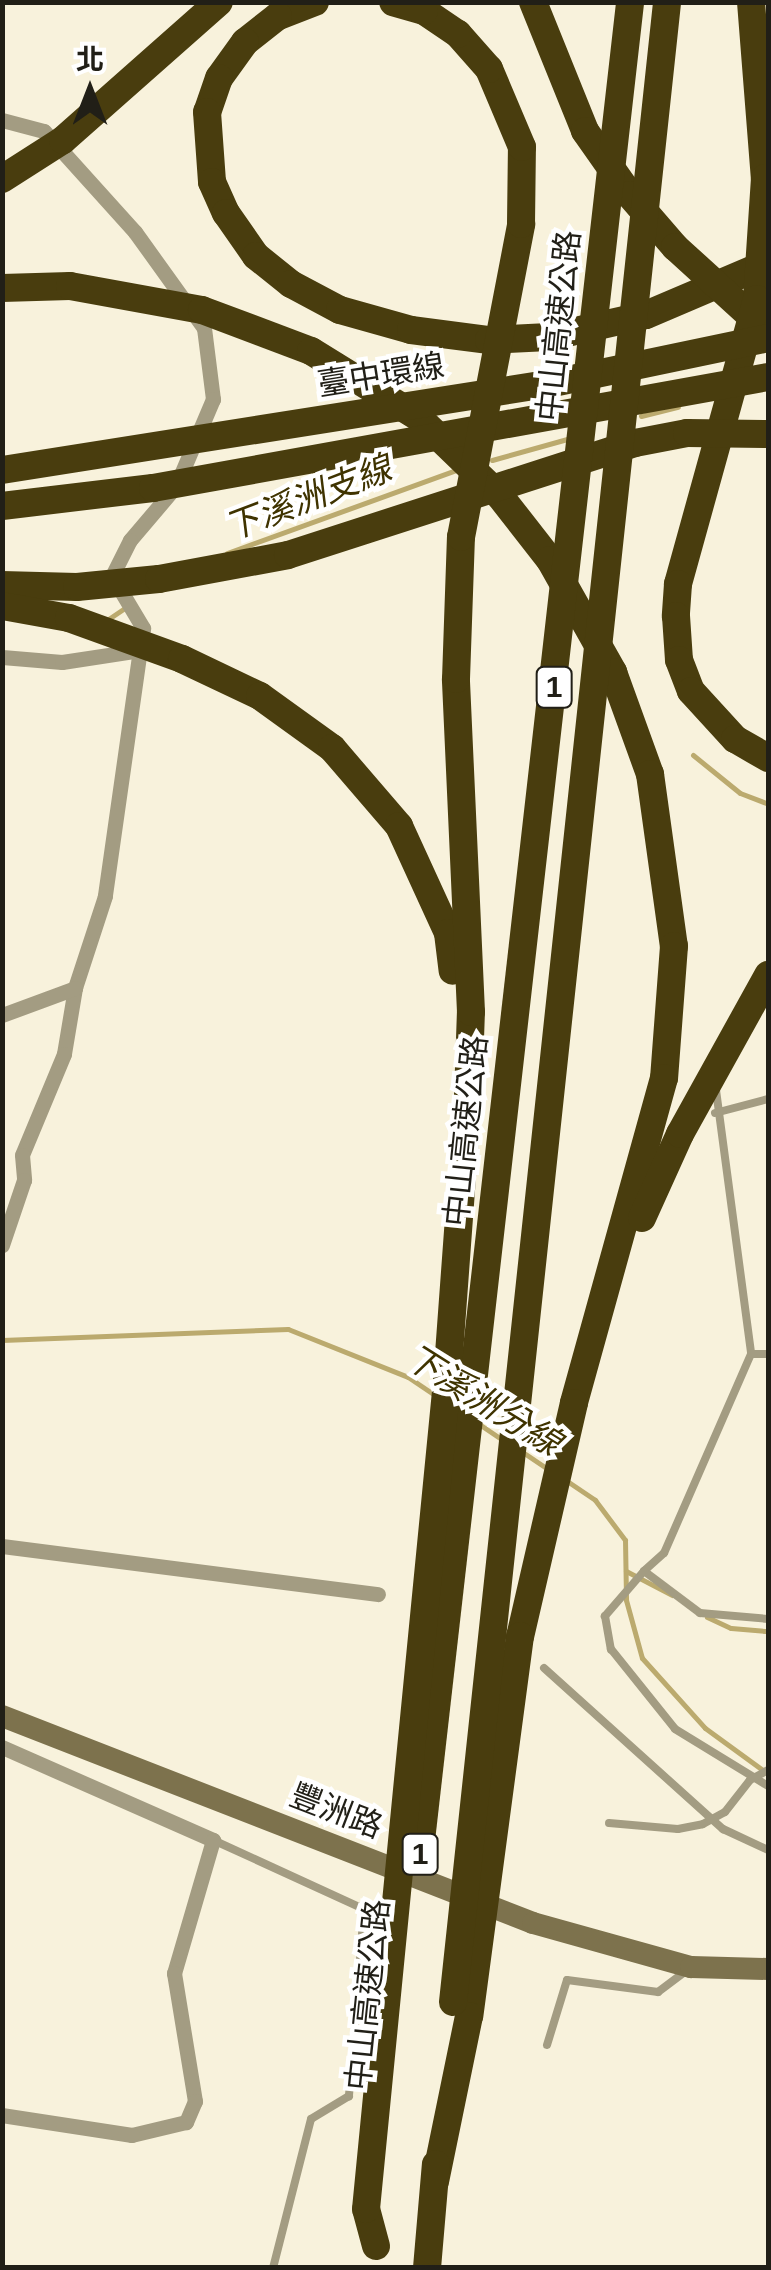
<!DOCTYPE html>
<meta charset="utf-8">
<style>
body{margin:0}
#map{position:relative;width:771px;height:2270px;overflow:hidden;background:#f8f2dc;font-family:Helvetica,"Noto Sans TC",sans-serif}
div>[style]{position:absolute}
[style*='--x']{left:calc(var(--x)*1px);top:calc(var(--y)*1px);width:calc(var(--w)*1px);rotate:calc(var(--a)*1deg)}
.stream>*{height:5px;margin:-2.5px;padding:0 2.5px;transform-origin:2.5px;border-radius:2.5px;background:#bbaa6e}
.lane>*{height:8px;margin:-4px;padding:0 4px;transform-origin:4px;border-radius:4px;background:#a39c82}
.street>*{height:15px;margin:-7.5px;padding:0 7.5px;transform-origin:7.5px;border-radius:7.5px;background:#a39c82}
.secondary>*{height:22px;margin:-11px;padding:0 11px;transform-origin:11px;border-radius:11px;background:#7d724d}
.highway>*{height:28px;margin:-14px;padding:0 14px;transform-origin:14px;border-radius:14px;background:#493d0e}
span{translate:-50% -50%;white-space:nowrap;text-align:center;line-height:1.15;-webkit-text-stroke:9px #fff;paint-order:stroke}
.shield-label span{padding:2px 8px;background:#fff;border:2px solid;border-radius:8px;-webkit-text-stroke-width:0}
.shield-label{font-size:30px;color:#211f17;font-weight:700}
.street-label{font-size:32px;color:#211f17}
.water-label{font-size:35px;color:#3f3300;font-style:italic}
.frame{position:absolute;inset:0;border:5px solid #211f17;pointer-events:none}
.north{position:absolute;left:40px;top:40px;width:100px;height:100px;-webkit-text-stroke:8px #fff;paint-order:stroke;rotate:0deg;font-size:28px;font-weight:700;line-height:40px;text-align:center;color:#211f17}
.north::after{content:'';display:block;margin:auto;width:35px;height:45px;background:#211f17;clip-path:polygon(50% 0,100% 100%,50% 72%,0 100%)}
</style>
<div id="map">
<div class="stream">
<i style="--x:641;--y:416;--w:38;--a:-14"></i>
<i style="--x:492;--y:460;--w:78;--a:-15.6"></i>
<i style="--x:227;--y:553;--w:244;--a:-19.9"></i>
<i style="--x:104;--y:622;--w:29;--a:-34"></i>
<i style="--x:693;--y:755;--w:60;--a:39"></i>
<i style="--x:740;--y:793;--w:30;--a:21"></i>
<i style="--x:2;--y:1340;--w:286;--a:-2.2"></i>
<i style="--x:288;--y:1329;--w:129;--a:21.8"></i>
<i style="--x:408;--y:1377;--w:34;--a:34"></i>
<i style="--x:479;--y:1424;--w:29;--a:34"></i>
<i style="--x:521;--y:1451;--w:34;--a:34"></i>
<i style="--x:567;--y:1481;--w:34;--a:34"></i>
<i style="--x:595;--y:1500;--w:50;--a:53.1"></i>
<i style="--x:625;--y:1540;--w:60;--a:89"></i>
<i style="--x:626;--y:1600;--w:60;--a:74.6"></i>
<i style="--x:642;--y:1658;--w:94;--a:48"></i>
<i style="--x:705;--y:1728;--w:78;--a:36.1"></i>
<i style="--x:626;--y:1571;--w:52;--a:27.6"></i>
<i style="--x:707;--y:1617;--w:26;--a:25"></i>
<i style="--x:731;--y:1628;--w:37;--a:5"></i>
</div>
<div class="lane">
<i style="--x:716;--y:1090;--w:266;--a:82.4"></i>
<i style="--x:751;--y:1354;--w:217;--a:113.6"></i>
<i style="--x:664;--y:1553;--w:27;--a:138"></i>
<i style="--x:644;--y:1571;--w:70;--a:36.9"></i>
<i style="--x:700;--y:1613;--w:68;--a:5"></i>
<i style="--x:715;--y:1113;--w:55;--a:-14.8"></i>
<i style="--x:751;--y:1354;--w:17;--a:0"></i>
<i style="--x:644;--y:1571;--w:60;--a:130.9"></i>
<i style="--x:605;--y:1616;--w:34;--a:80"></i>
<i style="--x:611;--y:1649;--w:102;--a:51.3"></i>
<i style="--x:675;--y:1729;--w:109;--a:31.5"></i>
<i style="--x:544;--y:1668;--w:241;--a:42"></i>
<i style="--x:723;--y:1829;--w:50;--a:25"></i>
<i style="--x:609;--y:1823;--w:69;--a:5"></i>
<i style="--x:678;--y:1829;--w:25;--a:-11"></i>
<i style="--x:703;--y:1824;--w:25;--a:-29"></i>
<i style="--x:725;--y:1812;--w:41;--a:-52"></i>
<i style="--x:750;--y:1780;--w:21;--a:-29"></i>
<i style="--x:213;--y:1840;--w:166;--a:24.6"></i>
<i style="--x:364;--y:1909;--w:188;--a:94.6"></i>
<i style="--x:349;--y:2096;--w:44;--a:148.8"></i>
<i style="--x:311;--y:2119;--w:154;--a:104.3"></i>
<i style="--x:547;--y:2045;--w:68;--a:-72.9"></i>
<i style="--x:567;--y:1980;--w:92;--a:7.5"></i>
<i style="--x:658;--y:1992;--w:35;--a:-37"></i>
</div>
<div class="street">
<i style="--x:2;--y:120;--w:43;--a:14.7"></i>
<i style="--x:44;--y:131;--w:136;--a:48"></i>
<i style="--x:135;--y:232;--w:118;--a:54.3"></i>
<i style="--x:204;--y:328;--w:72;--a:82.8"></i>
<i style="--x:213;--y:399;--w:95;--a:113"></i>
<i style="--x:176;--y:486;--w:71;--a:130.4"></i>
<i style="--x:130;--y:540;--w:40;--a:116.6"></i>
<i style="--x:112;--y:576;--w:61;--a:59.2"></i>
<i style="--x:143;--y:628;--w:271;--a:98.1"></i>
<i style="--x:105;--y:896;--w:97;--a:108.1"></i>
<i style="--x:75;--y:988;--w:67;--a:99.5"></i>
<i style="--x:64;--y:1054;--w:109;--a:112.6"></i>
<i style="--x:22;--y:1155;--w:25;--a:85"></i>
<i style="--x:24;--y:1180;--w:69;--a:108.7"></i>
<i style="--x:2;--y:657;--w:60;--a:4.8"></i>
<i style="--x:62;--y:662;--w:79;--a:-8.7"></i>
<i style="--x:2;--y:1015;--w:78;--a:-20.3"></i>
<i style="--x:2;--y:1546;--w:379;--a:7.3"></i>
<i style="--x:2;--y:1747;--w:231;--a:23.8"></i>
<i style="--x:213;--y:1840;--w:139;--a:106.3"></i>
<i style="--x:174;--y:1973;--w:130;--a:80.7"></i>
<i style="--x:195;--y:2101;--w:23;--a:113"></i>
<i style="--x:186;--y:2122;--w:56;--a:166.5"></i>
<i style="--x:132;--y:2135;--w:132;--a:-171.3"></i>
</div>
<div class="secondary">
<i style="--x:2;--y:1716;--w:570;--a:21.3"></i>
<i style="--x:533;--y:1923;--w:164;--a:15.6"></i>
<i style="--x:691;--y:1967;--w:77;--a:1.5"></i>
</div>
<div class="highway">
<i style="--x:315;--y:2;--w:40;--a:159"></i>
<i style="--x:278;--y:16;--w:42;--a:141.8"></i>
<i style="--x:245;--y:42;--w:44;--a:125.8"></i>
<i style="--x:219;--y:78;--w:36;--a:109"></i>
<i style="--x:207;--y:112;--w:70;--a:85.9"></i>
<i style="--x:212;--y:182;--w:34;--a:66"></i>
<i style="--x:226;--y:213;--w:52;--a:55.1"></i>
<i style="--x:256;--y:256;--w:45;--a:38.7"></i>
<i style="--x:291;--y:284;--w:55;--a:28"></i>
<i style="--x:340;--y:310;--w:74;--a:15.7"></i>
<i style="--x:411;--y:330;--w:79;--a:7.3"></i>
<i style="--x:489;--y:340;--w:60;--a:-2.9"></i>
<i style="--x:549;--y:337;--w:99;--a:-12.8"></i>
<i style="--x:646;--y:315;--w:133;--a:-23.1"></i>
<i style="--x:533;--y:2;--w:139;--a:68"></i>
<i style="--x:585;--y:131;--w:78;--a:54.9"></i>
<i style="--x:630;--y:195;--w:69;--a:49.1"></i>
<i style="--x:675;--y:247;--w:119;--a:42.3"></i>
<i style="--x:751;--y:2;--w:177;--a:85.5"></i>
<i style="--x:765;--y:178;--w:121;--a:93.8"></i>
<i style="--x:757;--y:299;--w:296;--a:105.5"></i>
<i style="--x:678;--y:584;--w:32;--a:94"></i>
<i style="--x:676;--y:616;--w:44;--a:86.1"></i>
<i style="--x:679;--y:660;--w:33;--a:69"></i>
<i style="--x:691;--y:691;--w:65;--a:47.5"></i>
<i style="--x:735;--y:739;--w:38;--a:30"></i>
<i style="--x:2;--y:179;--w:72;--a:-32.6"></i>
<i style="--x:63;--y:140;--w:208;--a:-41.5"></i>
<i style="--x:2;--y:288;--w:68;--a:-1.7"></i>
<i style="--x:70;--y:286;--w:134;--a:10.3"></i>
<i style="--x:202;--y:310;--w:116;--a:20.6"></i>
<i style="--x:311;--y:351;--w:126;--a:31.7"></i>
<i style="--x:418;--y:417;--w:114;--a:43.9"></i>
<i style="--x:500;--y:496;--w:81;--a:52"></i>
<i style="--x:550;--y:560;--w:129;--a:60.6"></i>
<i style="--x:613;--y:672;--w:109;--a:70.1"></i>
<i style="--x:650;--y:774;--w:174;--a:82.1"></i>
<i style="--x:674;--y:946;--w:132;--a:94.3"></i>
<i style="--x:664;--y:1078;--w:337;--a:105.5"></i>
<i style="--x:574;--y:1403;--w:239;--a:103"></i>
<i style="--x:520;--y:1636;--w:383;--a:97.6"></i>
<i style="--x:469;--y:2016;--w:169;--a:101.6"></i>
<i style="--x:2;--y:470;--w:558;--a:-8.97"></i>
<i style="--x:553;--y:383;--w:220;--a:-11.8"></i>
<i style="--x:2;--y:506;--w:152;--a:-6.8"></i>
<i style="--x:153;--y:488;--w:625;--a:-10.23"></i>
<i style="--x:2;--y:585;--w:75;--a:1.5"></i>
<i style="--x:77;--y:587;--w:82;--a:-5.6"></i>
<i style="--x:159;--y:579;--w:131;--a:-10.5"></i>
<i style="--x:288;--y:555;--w:365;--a:-17.9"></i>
<i style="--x:635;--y:443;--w:53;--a:-10.9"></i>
<i style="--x:687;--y:433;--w:81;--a:0.7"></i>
<i style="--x:2;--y:606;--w:68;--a:10.2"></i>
<i style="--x:69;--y:618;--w:120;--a:19.9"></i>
<i style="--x:182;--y:659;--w:86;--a:25.4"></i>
<i style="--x:260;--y:696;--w:89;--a:35.8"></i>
<i style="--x:332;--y:748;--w:103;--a:49.3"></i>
<i style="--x:399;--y:826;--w:118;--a:65.4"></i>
<i style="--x:448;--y:933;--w:38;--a:83"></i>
<i style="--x:642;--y:1218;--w:92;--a:-65.7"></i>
<i style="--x:680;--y:1134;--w:182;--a:-61"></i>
<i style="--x:419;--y:1858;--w:1868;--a:-83.51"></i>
<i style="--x:453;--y:2002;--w:2011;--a:-83.89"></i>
<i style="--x:376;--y:2246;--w:38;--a:-105"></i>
<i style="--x:366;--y:2209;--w:832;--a:-84.41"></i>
<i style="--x:447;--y:1381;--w:286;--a:-85.8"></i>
<i style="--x:468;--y:1096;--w:84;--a:-88"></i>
<i style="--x:471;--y:1012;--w:333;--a:-92.6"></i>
<i style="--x:456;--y:679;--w:142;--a:-88"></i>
<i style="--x:461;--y:537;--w:319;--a:-79.1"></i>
<i style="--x:521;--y:224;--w:77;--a:-89.3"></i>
<i style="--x:522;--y:147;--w:85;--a:-112.9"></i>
<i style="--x:489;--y:69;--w:47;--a:-131.5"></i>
<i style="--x:458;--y:34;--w:41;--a:-145.9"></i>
<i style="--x:424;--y:11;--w:32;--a:-164"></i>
<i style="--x:427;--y:2268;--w:104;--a:-85.1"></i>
</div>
<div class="shield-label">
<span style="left:554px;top:687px">1</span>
<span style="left:420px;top:1854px">1</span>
</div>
<div class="street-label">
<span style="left:559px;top:326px;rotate:-84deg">中山高速公路</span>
<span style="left:381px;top:375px;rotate:-9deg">臺中環線</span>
<span style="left:466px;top:1131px;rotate:-84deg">中山高速公路</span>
<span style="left:336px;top:1811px;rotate:21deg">豐洲路</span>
<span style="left:368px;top:1995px;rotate:-84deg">中山高速公路</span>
</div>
<div class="water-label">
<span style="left:308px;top:498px;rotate:-21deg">下溪洲支線</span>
<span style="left:483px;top:1400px;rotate:32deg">下溪洲分線</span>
</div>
<div class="frame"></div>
<div class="north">北</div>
</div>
